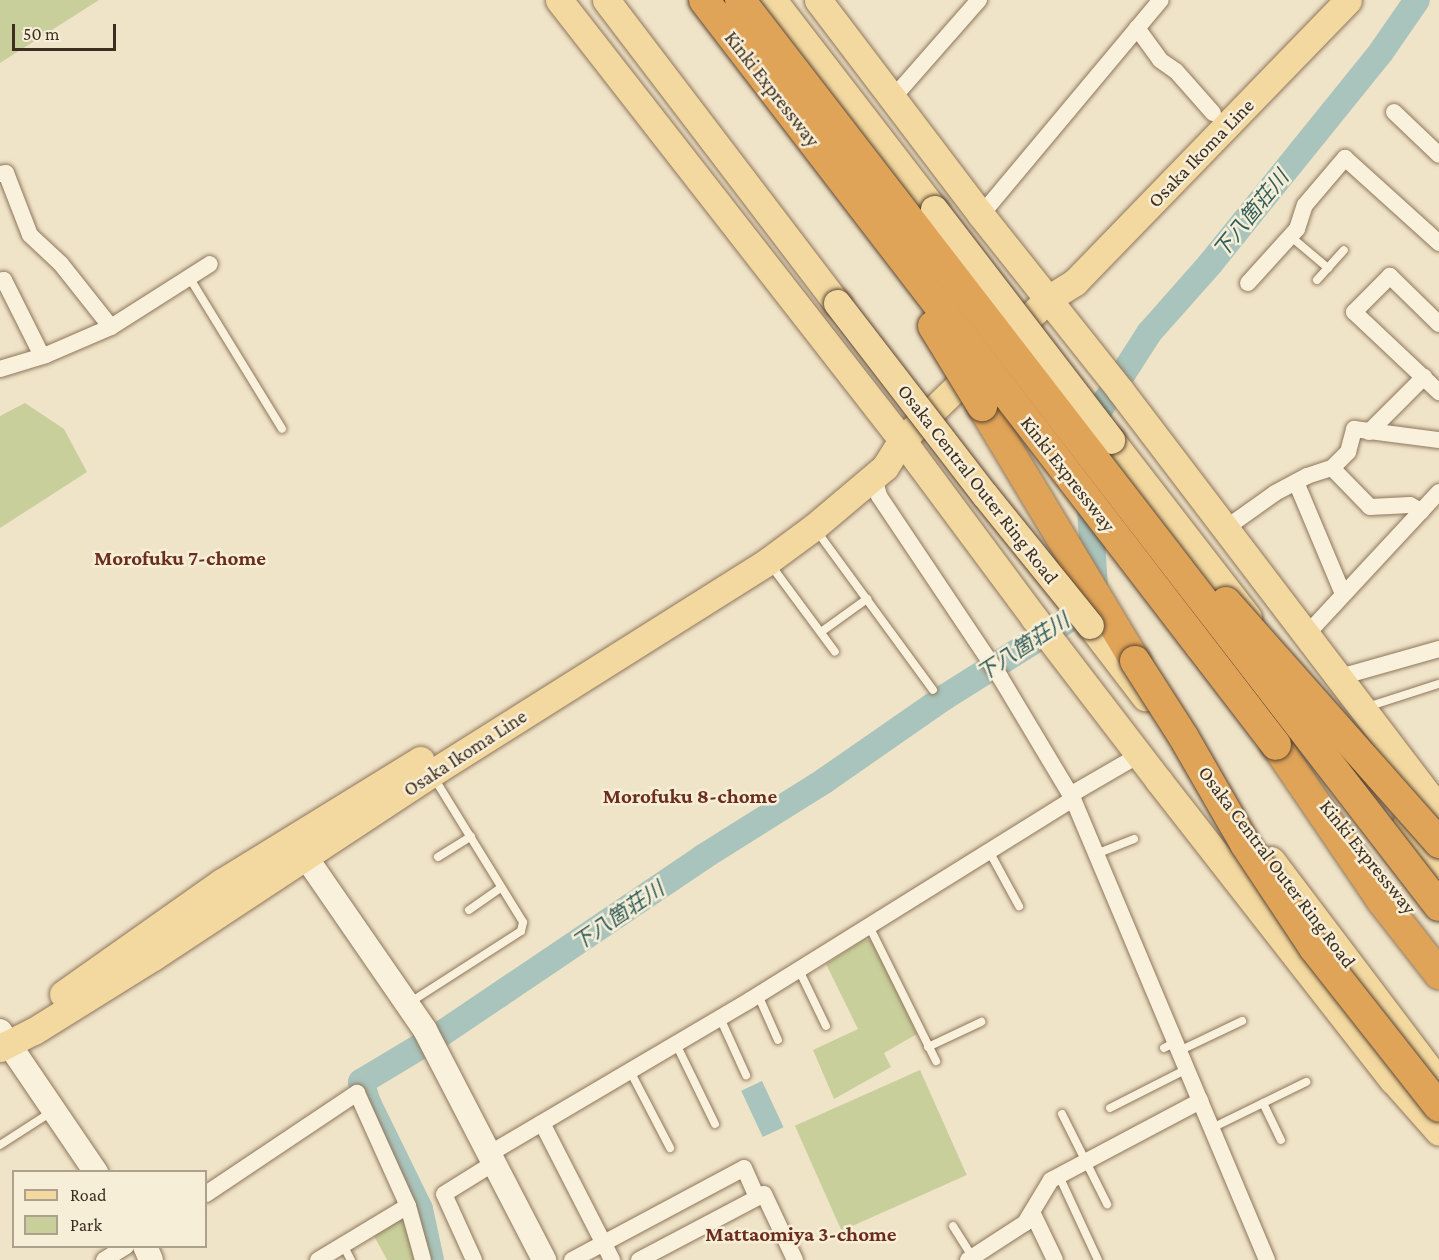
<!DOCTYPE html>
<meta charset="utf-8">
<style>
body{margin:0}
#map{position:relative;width:1439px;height:1260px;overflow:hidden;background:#f0e4c8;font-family:"Crimson Pro","Noto Sans JP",serif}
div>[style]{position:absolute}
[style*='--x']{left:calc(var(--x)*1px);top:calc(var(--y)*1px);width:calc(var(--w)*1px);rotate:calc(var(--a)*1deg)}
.green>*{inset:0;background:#c9cf9b;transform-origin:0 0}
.water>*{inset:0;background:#a9c4bc;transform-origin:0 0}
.river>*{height:26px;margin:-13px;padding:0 13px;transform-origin:13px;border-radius:13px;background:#a9c4bc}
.roads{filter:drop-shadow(0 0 2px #8d765c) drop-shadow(0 0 2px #8d765c)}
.lane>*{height:8px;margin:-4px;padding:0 4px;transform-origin:4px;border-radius:4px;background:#faf1dc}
.street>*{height:16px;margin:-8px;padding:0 8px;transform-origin:8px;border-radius:8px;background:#faf1dc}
.secondary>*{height:24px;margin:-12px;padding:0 12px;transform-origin:12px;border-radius:12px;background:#faf1dc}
.primary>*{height:27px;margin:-13.5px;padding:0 13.5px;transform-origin:13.5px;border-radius:13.5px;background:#f3d9a0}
.highway>*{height:30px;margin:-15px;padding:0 15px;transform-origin:15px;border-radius:15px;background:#e0a458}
.bridges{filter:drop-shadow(0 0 2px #5b4430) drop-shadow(0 0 2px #5b4430)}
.primary-bridge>*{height:27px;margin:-13.5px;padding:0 13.5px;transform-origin:13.5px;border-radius:13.5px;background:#f3d9a0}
.highway-bridge>*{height:30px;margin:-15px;padding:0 15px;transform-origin:15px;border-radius:15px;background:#e0a458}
span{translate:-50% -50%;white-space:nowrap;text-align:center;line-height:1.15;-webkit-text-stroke:5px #f7eed8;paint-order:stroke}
.street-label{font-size:20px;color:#3d2e20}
.water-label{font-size:21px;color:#2f5d5a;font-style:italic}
.neighbourhood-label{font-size:21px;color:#6b2e1e;font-weight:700}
.legend{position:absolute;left:12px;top:1170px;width:195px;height:78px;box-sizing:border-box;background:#f7eed8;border:2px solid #ada18e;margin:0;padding:8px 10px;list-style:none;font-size:18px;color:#3d2e20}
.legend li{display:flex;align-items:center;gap:12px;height:30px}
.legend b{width:30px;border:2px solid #ada18e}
.scale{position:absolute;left:12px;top:24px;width:104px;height:27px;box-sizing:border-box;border:3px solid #3d2e20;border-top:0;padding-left:8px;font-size:18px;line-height:21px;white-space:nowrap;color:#3d2e20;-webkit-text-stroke:4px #f7eed8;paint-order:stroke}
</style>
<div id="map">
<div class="green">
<i style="clip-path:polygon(0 0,99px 0,0 63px)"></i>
<i style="clip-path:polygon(25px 403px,64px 429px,87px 472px,0 528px,0 416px)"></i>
<i style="clip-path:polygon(865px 939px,874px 941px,917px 1034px,884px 1053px,891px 1067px,834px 1099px,813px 1050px,858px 1029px,826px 964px)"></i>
<i style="left:920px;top:1070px;width:115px;height:137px;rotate:66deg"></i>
<i style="clip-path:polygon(404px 1217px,417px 1260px,387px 1260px,373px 1234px)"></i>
</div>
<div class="water">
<i style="left:762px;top:1081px;width:51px;height:23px;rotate:65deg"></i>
</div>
<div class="river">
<i style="--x:1093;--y:440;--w:30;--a:-78"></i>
<i style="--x:1099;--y:411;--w:93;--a:-57.3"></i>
<i style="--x:1149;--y:333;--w:92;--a:-48.5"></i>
<i style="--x:1210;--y:264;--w:272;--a:-51.1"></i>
<i style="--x:1381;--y:52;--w:63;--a:-55.3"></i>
<i style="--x:431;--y:1260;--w:52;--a:-102.2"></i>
<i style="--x:420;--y:1209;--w:118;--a:-116.1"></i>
<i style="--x:368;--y:1103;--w:22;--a:-108"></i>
<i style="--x:361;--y:1082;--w:93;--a:-31"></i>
<i style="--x:441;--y:1034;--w:316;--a:-34"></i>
<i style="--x:703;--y:857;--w:143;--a:-32.1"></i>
<i style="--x:824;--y:781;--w:147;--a:-34.8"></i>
<i style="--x:945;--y:697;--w:152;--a:-32.1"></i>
<i style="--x:1074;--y:616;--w:36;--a:-54"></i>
<i style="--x:1095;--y:587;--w:93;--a:-93.7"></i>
</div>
<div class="roads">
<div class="lane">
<i style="--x:1290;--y:236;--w:50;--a:40.1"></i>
<i style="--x:189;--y:277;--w:178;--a:58.5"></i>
<i style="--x:1317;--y:280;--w:40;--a:-48"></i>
<i style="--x:816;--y:530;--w:198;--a:53.8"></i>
<i style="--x:770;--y:564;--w:109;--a:53.5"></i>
<i style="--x:821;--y:632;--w:57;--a:-35.7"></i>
<i style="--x:1367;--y:707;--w:75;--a:-17.9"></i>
<i style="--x:989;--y:851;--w:63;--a:61.4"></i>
<i style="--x:1096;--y:854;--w:41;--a:-21.5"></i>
<i style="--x:438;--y:857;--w:39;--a:-32"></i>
<i style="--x:469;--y:910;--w:38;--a:-35"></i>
<i style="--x:869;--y:926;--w:151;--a:63.6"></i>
<i style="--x:799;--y:970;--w:62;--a:64.3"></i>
<i style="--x:758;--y:995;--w:49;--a:66"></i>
<i style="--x:409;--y:1003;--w:133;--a:-32.7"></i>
<i style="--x:521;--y:931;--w:9;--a:-77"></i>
<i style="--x:523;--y:922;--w:172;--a:-121.7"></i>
<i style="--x:720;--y:1018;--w:63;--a:65.5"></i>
<i style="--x:676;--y:1044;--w:89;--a:64"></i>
<i style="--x:928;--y:1047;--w:59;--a:-25.3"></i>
<i style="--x:1164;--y:1048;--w:13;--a:-27"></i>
<i style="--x:1179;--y:1051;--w:70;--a:-25.5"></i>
<i style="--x:630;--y:1071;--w:87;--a:62.5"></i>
<i style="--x:1263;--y:1103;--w:41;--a:64.1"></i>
<i style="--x:1110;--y:1108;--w:86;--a:-26.9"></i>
<i style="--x:1062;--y:1114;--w:101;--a:63.4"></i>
<i style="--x:1212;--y:1128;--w:105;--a:-26.1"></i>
<i style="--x:0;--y:1145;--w:63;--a:-32.7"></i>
<i style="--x:1059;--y:1176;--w:93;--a:65.1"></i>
<i style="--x:953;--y:1226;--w:36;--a:58"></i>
<i style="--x:343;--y:1245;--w:17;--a:62"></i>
</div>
<div class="street">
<i style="--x:1137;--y:28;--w:39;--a:54"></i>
<i style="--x:1160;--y:60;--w:19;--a:35"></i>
<i style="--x:1176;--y:71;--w:56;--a:48.6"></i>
<i style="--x:892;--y:99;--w:132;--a:-48.7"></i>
<i style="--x:1394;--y:112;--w:62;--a:43.7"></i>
<i style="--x:0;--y:174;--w:6;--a:-9"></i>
<i style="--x:6;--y:173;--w:66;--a:68.8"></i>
<i style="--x:30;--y:235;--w:42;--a:43.1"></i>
<i style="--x:61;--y:264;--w:80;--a:51.6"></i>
<i style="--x:111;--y:327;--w:117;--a:-32.5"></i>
<i style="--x:981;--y:215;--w:280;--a:-50.1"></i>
<i style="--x:0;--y:281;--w:4;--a:-14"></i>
<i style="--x:4;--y:280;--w:85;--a:63.4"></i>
<i style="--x:1248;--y:283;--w:73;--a:-47.8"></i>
<i style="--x:1297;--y:229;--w:25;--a:-72"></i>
<i style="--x:1305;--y:205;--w:62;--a:-49.6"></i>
<i style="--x:1345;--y:158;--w:127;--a:42.1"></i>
<i style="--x:1439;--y:324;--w:69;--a:-135.6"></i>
<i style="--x:1390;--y:276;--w:51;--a:135"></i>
<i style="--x:1354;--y:312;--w:117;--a:43.3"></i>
<i style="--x:0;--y:369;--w:48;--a:-16.9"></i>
<i style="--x:46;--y:355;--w:71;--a:-23.3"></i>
<i style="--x:1369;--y:432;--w:78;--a:-45"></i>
<i style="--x:1332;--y:468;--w:54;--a:45.7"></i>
<i style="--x:1370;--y:507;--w:40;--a:-2.9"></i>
<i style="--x:1410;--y:505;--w:13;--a:29"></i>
<i style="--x:874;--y:478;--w:19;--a:74"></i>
<i style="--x:879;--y:496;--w:218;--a:56.2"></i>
<i style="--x:1000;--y:677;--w:142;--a:59.1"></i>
<i style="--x:1073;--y:799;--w:500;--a:67.18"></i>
<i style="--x:1296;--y:482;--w:121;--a:67.2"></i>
<i style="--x:1226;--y:528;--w:60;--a:-35.5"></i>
<i style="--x:1275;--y:493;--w:36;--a:-28"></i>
<i style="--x:1307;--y:476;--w:26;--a:-18"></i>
<i style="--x:1332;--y:468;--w:23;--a:-45"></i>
<i style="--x:1348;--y:452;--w:24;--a:-75"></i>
<i style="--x:1354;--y:429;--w:86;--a:7.4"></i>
<i style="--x:1307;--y:634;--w:194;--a:-47.1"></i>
<i style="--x:1340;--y:677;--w:103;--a:-15.8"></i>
<i style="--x:1070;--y:795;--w:80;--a:-30.1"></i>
<i style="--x:542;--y:1123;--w:154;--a:62.9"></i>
<i style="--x:489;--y:1154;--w:303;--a:-30.5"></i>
<i style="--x:750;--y:1000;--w:380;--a:-31.9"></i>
<i style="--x:206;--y:1194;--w:182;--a:-33.8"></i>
<i style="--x:357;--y:1093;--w:124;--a:65.7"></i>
<i style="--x:408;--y:1206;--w:56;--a:74.5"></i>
<i style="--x:1032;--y:1212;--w:53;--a:64.4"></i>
<i style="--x:104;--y:1260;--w:26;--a:-32"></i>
<i style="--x:318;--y:1260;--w:105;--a:-31"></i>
<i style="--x:474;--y:1260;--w:72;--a:-114.4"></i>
<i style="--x:444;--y:1194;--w:59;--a:-31.8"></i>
<i style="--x:572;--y:1260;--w:195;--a:-28.1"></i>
<i style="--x:744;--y:1168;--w:32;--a:66"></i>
<i style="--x:639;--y:1260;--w:141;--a:-27.8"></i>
<i style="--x:764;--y:1194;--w:73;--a:64.8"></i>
<i style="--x:968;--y:1260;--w:68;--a:-33"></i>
<i style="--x:1025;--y:1223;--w:50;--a:-58.8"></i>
<i style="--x:1051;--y:1180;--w:169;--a:-27.9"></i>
</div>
<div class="secondary">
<i style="--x:294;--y:840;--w:231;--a:55.4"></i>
<i style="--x:425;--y:1030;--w:259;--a:62.6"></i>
<i style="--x:0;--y:1031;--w:171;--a:55.8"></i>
<i style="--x:145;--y:1246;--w:15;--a:67"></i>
</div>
<div class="primary">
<i style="--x:559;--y:0;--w:558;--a:52.06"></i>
<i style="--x:902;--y:440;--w:222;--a:53.4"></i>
<i style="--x:1034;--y:618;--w:205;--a:52.5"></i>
<i style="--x:1159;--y:781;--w:380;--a:52"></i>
<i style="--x:1393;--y:1080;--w:69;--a:48.5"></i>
<i style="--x:606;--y:0;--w:381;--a:52.7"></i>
<i style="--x:773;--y:0;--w:264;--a:52.4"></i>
<i style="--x:818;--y:0;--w:270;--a:52.8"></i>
<i style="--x:981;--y:215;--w:223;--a:51.5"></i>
<i style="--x:1120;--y:390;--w:527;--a:52.72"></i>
<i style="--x:1111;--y:440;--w:224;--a:52.3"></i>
<i style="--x:1090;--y:625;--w:91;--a:52.6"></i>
<i style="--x:1406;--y:824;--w:54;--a:52.5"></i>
<i style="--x:1271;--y:860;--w:278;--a:52.9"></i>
<i style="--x:63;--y:994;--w:194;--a:-35.2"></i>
<i style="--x:222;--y:882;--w:233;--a:-31.6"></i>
<i style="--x:0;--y:1048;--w:38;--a:-27"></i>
<i style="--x:34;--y:1031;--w:140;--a:-31.9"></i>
<i style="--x:153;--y:957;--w:334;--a:-33.4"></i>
<i style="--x:432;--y:773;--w:397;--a:-32.2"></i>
<i style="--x:768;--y:561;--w:57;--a:-36.5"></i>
<i style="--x:814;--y:527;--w:93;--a:-40.2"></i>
<i style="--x:885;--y:467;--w:32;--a:-58"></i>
<i style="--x:902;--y:440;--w:203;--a:-44"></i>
<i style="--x:1048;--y:299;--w:32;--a:-32"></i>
<i style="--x:1075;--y:282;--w:392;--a:-45.9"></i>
</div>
<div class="highway">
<i style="--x:982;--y:406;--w:297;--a:59"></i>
<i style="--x:1276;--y:745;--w:189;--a:55.8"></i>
<i style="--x:1382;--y:901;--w:93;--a:52"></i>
</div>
</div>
<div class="bridges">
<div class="primary-bridge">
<i style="--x:934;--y:209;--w:291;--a:52.5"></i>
<i style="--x:837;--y:303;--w:242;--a:52.4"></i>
<i style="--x:985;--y:495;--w:167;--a:51.1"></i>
</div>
<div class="highway-bridge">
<i style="--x:704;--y:0;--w:939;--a:52.48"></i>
<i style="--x:740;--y:0;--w:1144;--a:52.35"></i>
<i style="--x:933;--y:326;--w:94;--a:58.5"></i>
<i style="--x:1226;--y:602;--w:322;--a:48.5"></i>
<i style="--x:1135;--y:661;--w:89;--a:57.4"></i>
<i style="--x:1183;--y:736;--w:125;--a:60.1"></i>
<i style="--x:1245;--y:844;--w:125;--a:56.4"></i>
<i style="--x:1314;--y:948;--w:202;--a:51.8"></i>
</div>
</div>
<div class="street-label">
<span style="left:772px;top:89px;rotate:52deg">Kinki Expressway</span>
<span style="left:1201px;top:153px;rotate:-46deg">Osaka Ikoma Line</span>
<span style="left:1068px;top:474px;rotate:52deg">Kinki Expressway</span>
<span style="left:978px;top:484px;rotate:52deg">Osaka Central Outer Ring Road</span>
<span style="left:465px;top:753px;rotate:-33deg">Osaka Ikoma Line</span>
<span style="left:1368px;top:857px;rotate:51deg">Kinki Expressway</span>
<span style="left:1277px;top:867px;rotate:53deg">Osaka Central Outer Ring Road</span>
</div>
<div class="water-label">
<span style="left:1251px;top:214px;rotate:-51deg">下八箇荘川</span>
<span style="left:1023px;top:647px;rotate:-33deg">下八箇荘川</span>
<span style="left:618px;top:916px;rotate:-34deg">下八箇荘川</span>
</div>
<div class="neighbourhood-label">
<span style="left:180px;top:558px">Morofuku 7-chome</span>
<span style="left:690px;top:796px">Morofuku 8-chome</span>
<span style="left:801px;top:1234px">Mattaomiya 3-chome</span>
</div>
<ul class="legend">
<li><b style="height:8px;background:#f3d9a0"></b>Road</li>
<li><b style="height:16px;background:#c9cf9b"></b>Park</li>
</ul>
<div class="scale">50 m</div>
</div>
